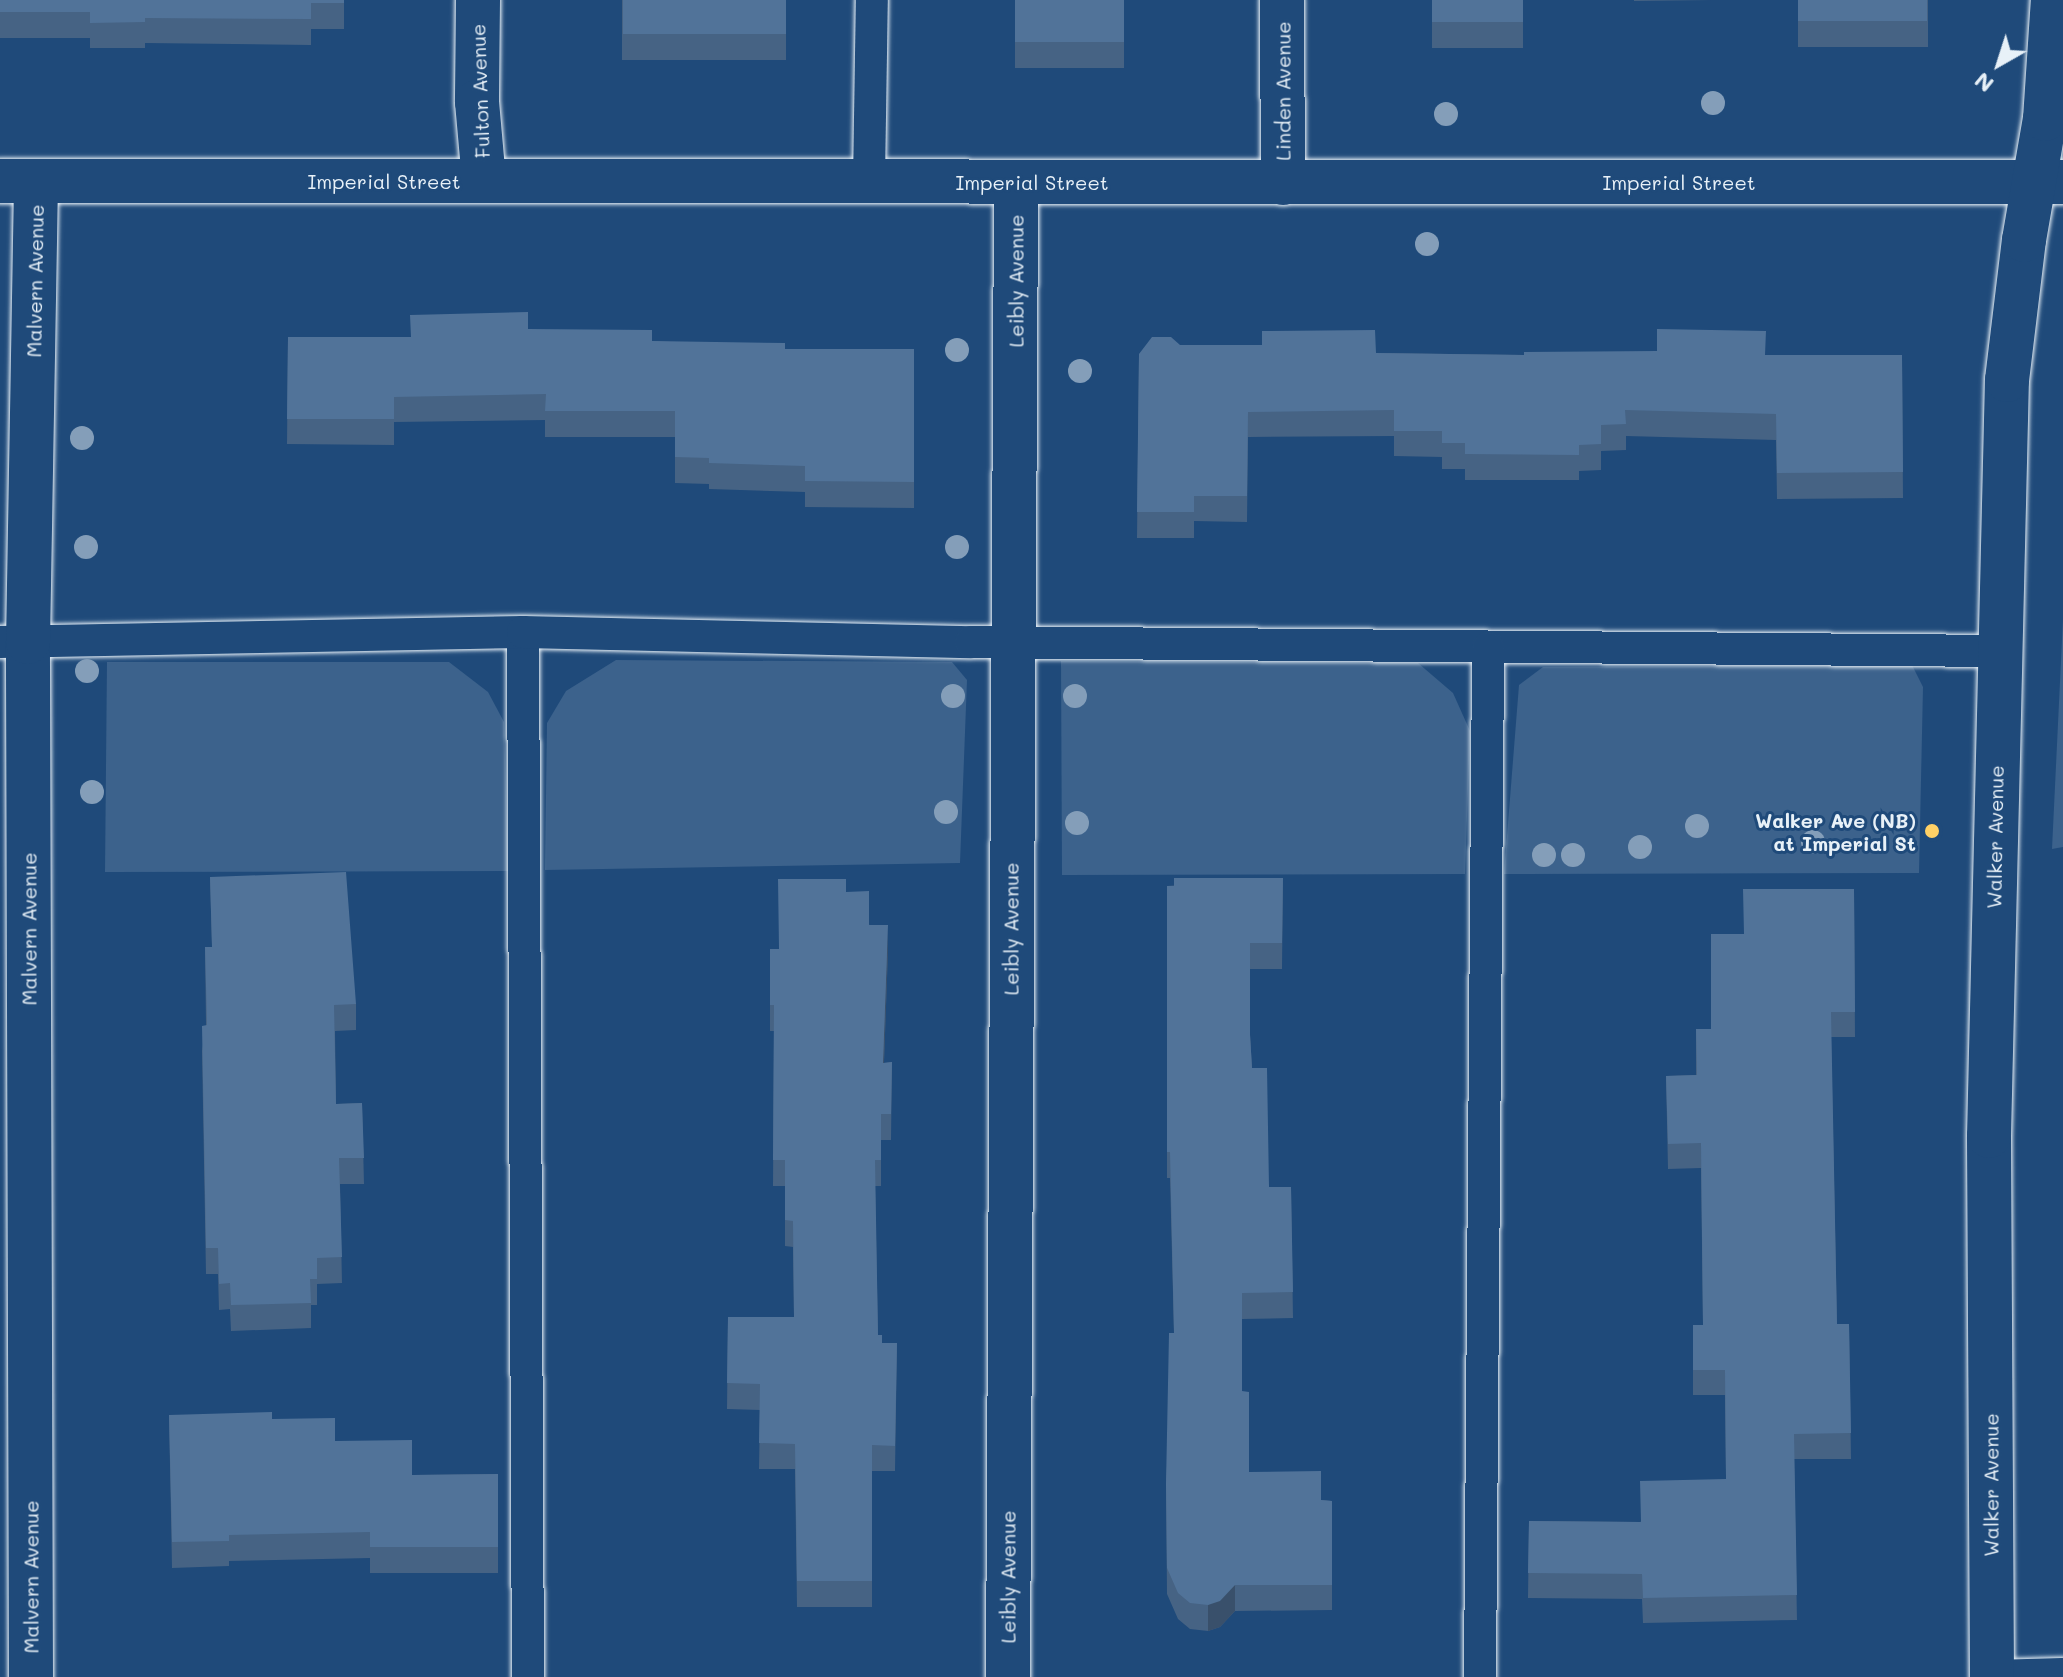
<!DOCTYPE html>
<style>
body{margin:0}
#map{position:relative;width:2063px;height:1677px;overflow:hidden;background:#1f4a7a;font-family:Mali,sans-serif}
div>[style]{position:absolute}
[style*='--x']{left:calc(var(--x)*1px);top:calc(var(--y)*1px);width:calc(var(--w)*1px);rotate:calc(var(--a)*1deg)}
.green>*{inset:0;background:#3c628c}
.roads{filter:drop-shadow(0 0 2px #e8f1f8) drop-shadow(0 0 2px #e8f1f8)}
.service>*{height:32px;margin:-16px;padding:0 16px;transform-origin:16px;border-radius:16px;background:#1f4a7a}
.minor>*{height:44px;margin:-22px;padding:0 22px;transform-origin:22px;border-radius:22px;background:#1f4a7a}
.tertiary>*{height:44px;margin:-22px;padding:0 22px;transform-origin:22px;border-radius:22px;background:#1f4a7a}
.trees>*{width:24px;height:24px;margin:-12px;border-radius:50%;background:#849eb9}
.wall>*{inset:0;background:#466384;transform-origin:0 0}
.shaded-wall>*{inset:0;background:#39506b}
.building>*{inset:0;background:#517399;transform-origin:0 0}
.dots>*{width:22px;height:22px;translate:-50% -50%;box-sizing:border-box;border:4px solid #1f4a7a;border-radius:50%}
span{translate:-50% -50%;white-space:nowrap;text-align:center;line-height:1.15;-webkit-text-stroke:6px #1f4a7a;paint-order:stroke}
.street-label{font-size:20px;color:#e8f1f8}
.poi-label{font-size:20px;color:#e8f1f8;font-weight:700}
.right{translate:-100% -50%;text-align:right}
.north{position:absolute;left:1959px;top:24px;width:80px;height:80px;-webkit-text-stroke:6px #1f4a7a;paint-order:stroke;rotate:219deg;font-size:22px;font-weight:700;line-height:32px;text-align:center;color:#e8f1f8}
.north::after{content:'';display:block;margin:auto;width:28px;height:36px;background:#e8f1f8;clip-path:polygon(50% 0,100% 100%,50% 72%,0 100%)}
</style>
<div id="map">
<div class="green">
<i style="clip-path:polygon(2063px 619px,2063px 847px,2052px 849px)"></i>
<i style="clip-path:polygon(616px 660px,952px 662px,967px 680px,960px 863px,545px 870px,547px 723px,566px 691px)"></i>
<i style="clip-path:polygon(1061px 661px,1418px 663px,1453px 693px,1470px 731px,1465px 874px,1062px 875px)"></i>
<i style="clip-path:polygon(107px 662px,449px 662px,488px 692px,504px 722px,508px 871px,105px 872px)"></i>
<i style="clip-path:polygon(1912px 665px,1923px 687px,1919px 873px,1504px 874px,1519px 685px,1543px 667px)"></i>
</div>
<div class="roads">
<div class="service">
<i style="--x:869;--y:181;--w:181;--a:-89.1"></i>
<i style="--x:523;--y:632;--w:1045;--a:89.73"></i>
<i style="--x:0;--y:642;--w:523;--a:-1.1"></i>
<i style="--x:523;--y:632;--w:448;--a:1.3"></i>
<i style="--x:971;--y:642;--w:1028;--a:0.5"></i>
<i style="--x:1992;--y:1676;--w:71;--a:-1.6"></i>
<i style="--x:1480;--y:1677;--w:1029;--a:-89.55"></i>
</div>
<div class="minor">
<i style="--x:478;--y:0;--w:102;--a:90.6"></i>
<i style="--x:477;--y:102;--w:79;--a:84.9"></i>
<i style="--x:1282;--y:0;--w:183;--a:89.7"></i>
<i style="--x:31;--y:1677;--w:1035;--a:-90.17"></i>
<i style="--x:28;--y:642;--w:461;--a:-89"></i>
<i style="--x:1008;--y:1677;--w:1495;--a:-89.69"></i>
</div>
<div class="tertiary">
<i style="--x:0;--y:181;--w:2063;--a:0.03"></i>
<i style="--x:1992;--y:1677;--w:541;--a:-90.32"></i>
<i style="--x:1989;--y:1136;--w:756;--a:-88.64"></i>
<i style="--x:2007;--y:380;--w:141;--a:-83.1"></i>
<i style="--x:2024;--y:240;--w:123;--a:-80.2"></i>
<i style="--x:2045;--y:119;--w:119;--a:-86.2"></i>
</div>
</div>
<div class="trees">
<i style="left:1713px;top:103px"></i>
<i style="left:1446px;top:114px"></i>
<i style="left:1427px;top:244px"></i>
<i style="left:957px;top:350px"></i>
<i style="left:1080px;top:371px"></i>
<i style="left:82px;top:438px"></i>
<i style="left:86px;top:547px"></i>
<i style="left:957px;top:547px"></i>
<i style="left:87px;top:671px"></i>
<i style="left:953px;top:696px"></i>
<i style="left:1075px;top:696px"></i>
<i style="left:92px;top:792px"></i>
<i style="left:946px;top:812px"></i>
<i style="left:1077px;top:823px"></i>
<i style="left:1697px;top:826px"></i>
<i style="left:1813px;top:842px"></i>
<i style="left:1640px;top:847px"></i>
<i style="left:1544px;top:855px"></i>
<i style="left:1573px;top:855px"></i>
</div>
<div class="wall">
<i style="clip-path:polygon(0 0,344px 0,344px 29px,311px 29px,311px 45px,145px 43px,145px 48px,90px 48px,90px 38px,0 38px)"></i>
<i style="left:622px;top:0;width:164px;height:60px"></i>
<i style="left:1015px;top:0;width:109px;height:68px"></i>
<i style="left:1432px;top:0;width:91px;height:48px"></i>
<i style="clip-path:polygon(1634px 0,1712px 0,1634px 1px)"></i>
<i style="left:1798px;top:0;width:130px;height:47px"></i>
<i style="clip-path:polygon(528px 329px,652px 341px,785px 349px,914px 349px,914px 508px,805px 507px,805px 492px,709px 489px,709px 484px,675px 483px,675px 437px,545px 437px,545px 420px,394px 422px,394px 445px,287px 444px,288px 337px,410px 337px)"></i>
<i style="clip-path:polygon(1180px 345px,1376px 353px,1524px 355px,1902px 355px,1903px 498px,1777px 499px,1776px 440px,1626px 436px,1626px 450px,1601px 451px,1601px 470px,1579px 471px,1579px 480px,1465px 480px,1465px 469px,1442px 469px,1442px 457px,1394px 456px,1394px 436px,1248px 437px,1247px 522px,1194px 521px,1194px 538px,1137px 538px,1139px 354px)"></i>
<i style="clip-path:polygon(210px 877px,356px 1004px,356px 1030px,335px 1031px,336px 1104px,362px 1103px,364px 1184px,340px 1184px,342px 1283px,317px 1284px,317px 1305px,311px 1305px,311px 1328px,231px 1331px,230px 1309px,219px 1310px,218px 1274px,206px 1274px,202px 1051px,206px 1025px,205px 947px,212px 947px)"></i>
<i style="clip-path:polygon(1283px 878px,1282px 969px,1250px 969px,1250px 1035px,1252px 1068px,1269px 1187px,1291px 1187px,1293px 1318px,1242px 1319px,1242px 1391px,1249px 1472px,1321px 1500px,1332px 1501px,1332px 1610px,1235px 1611px,1220px 1627px,1208px 1631px,1190px 1629px,1178px 1619px,1167px 1594px,1166px 1484px,1174px 1333px,1170px 1178px,1167px 1178px,1167px 886px)"></i>
<i style="clip-path:polygon(1854px 889px,1855px 1037px,1831px 1037px,1837px 1324px,1849px 1324px,1851px 1459px,1794px 1459px,1797px 1620px,1643px 1623px,1642px 1599px,1528px 1598px,1529px 1521px,1640px 1522px,1726px 1479px,1725px 1395px,1693px 1395px,1693px 1325px,1703px 1325px,1701px 1168px,1668px 1169px,1666px 1076px,1696px 1075px,1696px 1029px,1711px 1029px,1744px 934px)"></i>
<i style="clip-path:polygon(846px 892px,888px 951px,884px 1063px,892px 1062px,891px 1140px,881px 1140px,881px 1186px,875px 1186px,878px 1335px,882px 1343px,897px 1343px,895px 1471px,872px 1471px,872px 1607px,797px 1607px,795px 1469px,759px 1469px,760px 1410px,727px 1409px,728px 1317px,794px 1317px,793px 1247px,785px 1246px,785px 1186px,773px 1186px,774px 1031px,770px 1031px,770px 949px,779px 949px)"></i>
<i style="clip-path:polygon(169px 1415px,272px 1419px,335px 1441px,412px 1475px,498px 1474px,498px 1573px,370px 1573px,370px 1558px,229px 1561px,229px 1566px,172px 1568px)"></i>
</div>
<div class="shaded-wall">
<i style="clip-path:polygon(888px 925px,888px 951px,883px 1088px,883px 1063px)"></i>
<i style="clip-path:polygon(1235px 1585px,1235px 1611px,1220px 1627px,1208px 1631px,1208px 1605px)"></i>
</div>
<div class="building">
<i style="clip-path:polygon(0 0,344px 0,344px 3px,311px 3px,311px 19px,145px 18px,145px 22px,90px 23px,90px 12px,0 12px)"></i>
<i style="left:623px;top:0;width:163px;height:34px"></i>
<i style="left:1015px;top:0;width:109px;height:42px"></i>
<i style="left:1432px;top:0;width:91px;height:22px"></i>
<i style="left:1798px;top:0;width:129px;height:21px"></i>
<i style="clip-path:polygon(528px 312px,528px 329px,652px 330px,652px 341px,785px 343px,785px 349px,914px 349px,914px 482px,805px 481px,805px 466px,709px 463px,709px 458px,675px 457px,675px 411px,545px 411px,546px 394px,394px 397px,394px 419px,287px 419px,288px 337px,411px 337px,410px 315px)"></i>
<i style="clip-path:polygon(1657px 329px,1766px 331px,1765px 355px,1902px 355px,1903px 472px,1777px 473px,1776px 414px,1625px 410px,1626px 424px,1601px 425px,1601px 444px,1579px 445px,1579px 455px,1465px 454px,1465px 443px,1442px 443px,1442px 431px,1394px 431px,1394px 410px,1248px 412px,1247px 496px,1194px 496px,1194px 512px,1137px 512px,1139px 354px,1152px 337px,1171px 337px,1180px 345px,1262px 345px,1262px 331px,1375px 330px,1376px 353px,1524px 355px,1524px 352px,1657px 351px)"></i>
<i style="clip-path:polygon(346px 872px,356px 1004px,334px 1005px,336px 1104px,362px 1103px,364px 1158px,339px 1158px,342px 1257px,317px 1258px,317px 1279px,310px 1279px,311px 1303px,231px 1305px,230px 1283px,219px 1284px,218px 1248px,206px 1248px,202px 1026px,207px 1025px,205px 947px,212px 947px,210px 877px)"></i>
<i style="clip-path:polygon(1174px 878px,1283px 878px,1282px 943px,1250px 943px,1250px 1034px,1252px 1068px,1267px 1068px,1269px 1187px,1291px 1187px,1293px 1292px,1242px 1293px,1242px 1391px,1249px 1392px,1249px 1472px,1321px 1471px,1321px 1500px,1332px 1501px,1332px 1585px,1235px 1585px,1220px 1601px,1208px 1605px,1190px 1603px,1178px 1593px,1167px 1568px,1166px 1484px,1169px 1333px,1174px 1333px,1170px 1152px,1167px 1152px,1167px 886px,1174px 886px)"></i>
<i style="clip-path:polygon(778px 879px,846px 879px,846px 892px,869px 891px,869px 925px,888px 925px,883px 1063px,892px 1062px,891px 1114px,881px 1114px,881px 1160px,875px 1160px,878px 1335px,882px 1335px,882px 1343px,897px 1343px,895px 1446px,872px 1445px,872px 1581px,797px 1581px,795px 1444px,759px 1443px,760px 1384px,727px 1383px,728px 1317px,794px 1317px,793px 1221px,785px 1220px,785px 1160px,773px 1160px,774px 1005px,770px 1005px,770px 949px,779px 949px)"></i>
<i style="clip-path:polygon(1743px 889px,1854px 889px,1855px 1012px,1831px 1012px,1837px 1324px,1849px 1324px,1851px 1433px,1794px 1434px,1797px 1595px,1643px 1598px,1642px 1574px,1528px 1573px,1529px 1521px,1641px 1522px,1640px 1481px,1726px 1479px,1725px 1370px,1693px 1370px,1693px 1325px,1703px 1325px,1701px 1143px,1668px 1144px,1666px 1076px,1697px 1075px,1696px 1029px,1711px 1029px,1711px 934px,1744px 934px)"></i>
<i style="clip-path:polygon(272px 1412px,272px 1419px,335px 1418px,335px 1441px,412px 1440px,412px 1475px,498px 1474px,498px 1547px,370px 1547px,370px 1532px,229px 1535px,229px 1541px,172px 1542px,169px 1415px)"></i>
</div>
<div class="dots">
<i style="left:1932px;top:831px;background:#ffd166"></i>
</div>
<div class="street-label">
<span style="left:480px;top:91px;rotate:-92deg">Fulton Avenue</span>
<span style="left:1283px;top:91px;rotate:-90deg">Linden Avenue</span>
<span style="left:384px;top:181px">Imperial Street</span>
<span style="left:1032px;top:182px">Imperial Street</span>
<span style="left:1679px;top:182px">Imperial Street</span>
<span style="left:35px;top:281px;rotate:-89deg">Malvern Avenue</span>
<span style="left:1016px;top:281px;rotate:-90deg">Leibly Avenue</span>
<span style="left:1995px;top:837px;rotate:-89deg">Walker Avenue</span>
<span style="left:29px;top:929px;rotate:-90deg">Malvern Avenue</span>
<span style="left:1011px;top:929px;rotate:-90deg">Leibly Avenue</span>
<span style="left:1991px;top:1485px;rotate:-90deg">Walker Avenue</span>
<span style="left:31px;top:1577px;rotate:-90deg">Malvern Avenue</span>
<span style="left:1008px;top:1577px;rotate:-90deg">Leibly Avenue</span>
</div>
<div class="poi-label">
<span class="right" style="left:1916px;top:832px">Walker Ave (NB)<br>at Imperial St</span>
</div>
<div class="north">N</div>
</div>
